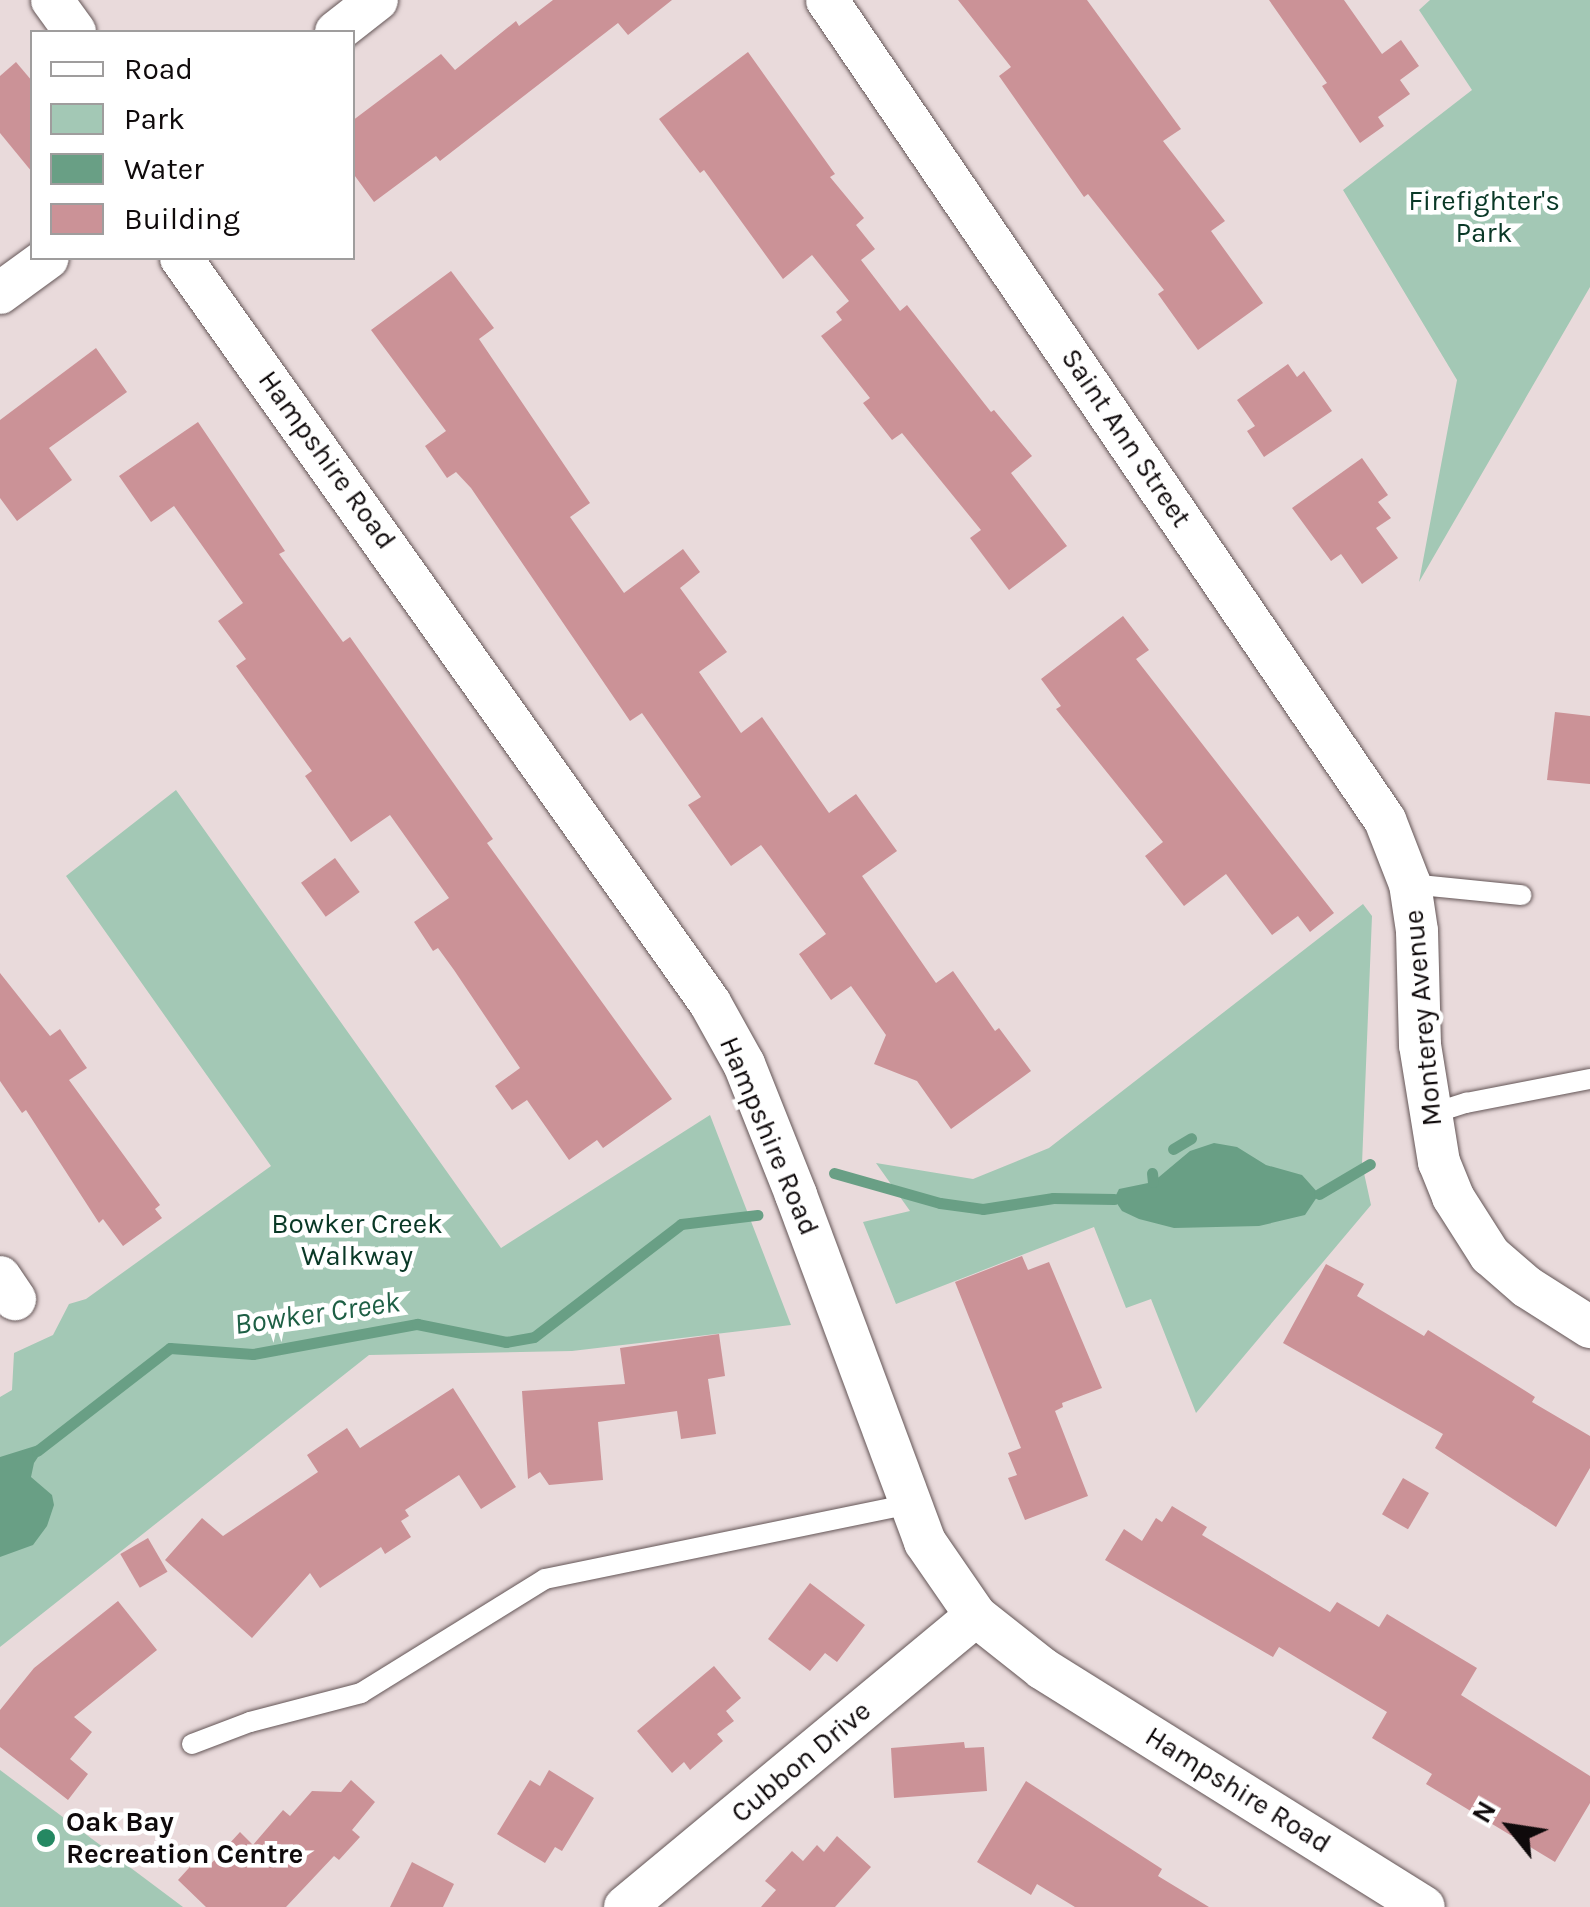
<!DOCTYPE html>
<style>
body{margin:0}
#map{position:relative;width:1590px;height:1907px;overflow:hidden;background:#e9dadb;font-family:Karla,sans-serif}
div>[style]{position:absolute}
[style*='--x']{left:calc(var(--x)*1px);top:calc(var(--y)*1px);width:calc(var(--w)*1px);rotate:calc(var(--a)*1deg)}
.green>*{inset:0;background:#a3c8b5}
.water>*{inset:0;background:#699f85}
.stream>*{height:11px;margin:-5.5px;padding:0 5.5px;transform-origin:5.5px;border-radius:5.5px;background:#699f85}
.building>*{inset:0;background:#cb9297;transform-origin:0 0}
.roads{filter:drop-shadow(0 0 2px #645657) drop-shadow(0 0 2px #645657)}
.lane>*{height:20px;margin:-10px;padding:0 10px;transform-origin:10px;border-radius:10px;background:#fff}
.street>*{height:42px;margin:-21px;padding:0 21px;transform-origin:21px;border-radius:21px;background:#fff}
.dots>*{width:28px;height:28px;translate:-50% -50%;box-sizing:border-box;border:5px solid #fff;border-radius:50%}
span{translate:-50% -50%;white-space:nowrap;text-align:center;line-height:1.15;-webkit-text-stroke:9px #fff;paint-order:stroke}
.park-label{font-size:28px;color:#093826}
.street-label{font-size:28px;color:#0f0a0b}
.poi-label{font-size:28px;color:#0f0a0b;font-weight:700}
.left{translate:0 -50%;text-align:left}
.water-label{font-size:30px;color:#1e5f45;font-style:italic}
.legend{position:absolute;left:30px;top:30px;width:325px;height:230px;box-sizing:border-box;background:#fff;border:2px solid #9f9d9d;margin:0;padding:12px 18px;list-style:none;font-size:30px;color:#0f0a0b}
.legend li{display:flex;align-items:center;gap:20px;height:50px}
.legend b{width:50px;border:2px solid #9f9d9d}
.north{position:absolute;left:1460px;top:1777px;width:100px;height:100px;-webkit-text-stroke:8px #fff;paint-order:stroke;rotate:300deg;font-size:28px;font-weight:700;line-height:40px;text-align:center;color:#0f0a0b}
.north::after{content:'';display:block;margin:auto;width:35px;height:45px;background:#0f0a0b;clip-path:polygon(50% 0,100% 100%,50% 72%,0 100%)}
</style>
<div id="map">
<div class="green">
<i style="clip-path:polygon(1430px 0,1590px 0,1590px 287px,1419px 582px,1457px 380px,1343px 190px,1472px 90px,1419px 10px)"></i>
<i style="clip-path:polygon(176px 790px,501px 1248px,710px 1115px,791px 1325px,572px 1351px,369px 1355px,0 1647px,0 1397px,12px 1390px,14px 1353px,53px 1335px,69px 1304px,86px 1299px,271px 1166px,66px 876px)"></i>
<i style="clip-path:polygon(1363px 904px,1372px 916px,1362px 1164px,1371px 1205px,1196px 1413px,1151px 1299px,1126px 1308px,1094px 1227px,896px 1304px,863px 1222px,910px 1211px,876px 1163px,973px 1179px,1049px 1148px)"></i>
<i style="clip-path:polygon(0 1770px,183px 1907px,0 1907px)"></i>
</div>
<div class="water">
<i style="clip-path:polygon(1214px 1143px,1237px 1147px,1266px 1165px,1302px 1175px,1319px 1194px,1305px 1215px,1259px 1226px,1174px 1228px,1139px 1219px,1122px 1211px,1114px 1199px,1119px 1189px,1153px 1182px,1190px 1151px)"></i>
<i style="clip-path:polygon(48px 1442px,34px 1463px,31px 1477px,52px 1495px,54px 1505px,47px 1526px,33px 1545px,0 1557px,0 1457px)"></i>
</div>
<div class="stream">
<i style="--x:1173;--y:1149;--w:21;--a:-31"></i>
<i style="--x:834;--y:1173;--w:110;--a:15.8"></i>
<i style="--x:940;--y:1203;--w:43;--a:7.9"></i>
<i style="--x:983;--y:1209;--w:71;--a:-8.9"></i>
<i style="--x:1053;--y:1198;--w:61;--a:0.9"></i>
<i style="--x:1152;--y:1173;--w:9;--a:84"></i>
<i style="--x:1319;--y:1194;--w:59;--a:-30.5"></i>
<i style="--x:37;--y:1451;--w:168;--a:-37.8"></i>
<i style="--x:170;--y:1348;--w:83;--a:4.1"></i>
<i style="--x:253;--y:1354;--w:167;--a:-10.4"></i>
<i style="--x:417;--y:1324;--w:91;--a:11.4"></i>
<i style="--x:506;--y:1342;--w:28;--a:-10"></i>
<i style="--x:534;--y:1337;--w:185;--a:-37.5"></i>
<i style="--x:681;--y:1224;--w:77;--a:-6.8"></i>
</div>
<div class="building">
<i style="clip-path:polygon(553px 0,672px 0,628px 35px,618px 23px,440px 161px,436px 156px,374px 202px,352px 172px,352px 121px,441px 54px,455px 70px,516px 21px,519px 26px)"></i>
<i style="clip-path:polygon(958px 0,1087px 0,1181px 129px,1163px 141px,1225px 221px,1211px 231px,1263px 303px,1198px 350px,1158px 294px,1164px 290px,1088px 194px,1084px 197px,999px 76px,1011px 67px)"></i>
<i style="clip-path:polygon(1269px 0,1344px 0,1382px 54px,1401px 40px,1419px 66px,1400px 80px,1410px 94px,1378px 117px,1384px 126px,1360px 143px,1322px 86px,1327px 83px)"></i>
<i style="clip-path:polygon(748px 52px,835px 174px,830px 177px,864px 218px,856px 225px,875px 249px,861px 260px,900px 311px,907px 305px,991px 412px,994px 410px,1032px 456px,1011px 473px,1067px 546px,1009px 590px,970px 538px,981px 530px,902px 433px,892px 440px,863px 403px,870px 398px,821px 336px,842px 320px,836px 312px,849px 301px,812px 255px,783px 279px,704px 170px,700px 173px,659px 119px)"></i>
<i style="clip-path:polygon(16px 62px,32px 81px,32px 172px,0 133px,0 76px)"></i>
<i style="clip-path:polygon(451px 271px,494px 328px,479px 339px,590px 503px,570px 517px,624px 593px,683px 549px,700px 572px,680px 588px,727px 652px,699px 672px,741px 733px,762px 717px,829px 813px,856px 794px,897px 851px,862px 876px,936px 983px,953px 971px,995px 1031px,999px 1028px,1031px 1071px,951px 1129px,917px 1081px,874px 1064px,886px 1035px,851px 986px,831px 1000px,799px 954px,826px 934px,761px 845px,731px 866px,688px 805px,701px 797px,642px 713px,630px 721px,471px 488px,456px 472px,447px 478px,425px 446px,446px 431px,371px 330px)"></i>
<i style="clip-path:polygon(96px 348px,127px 392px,49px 448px,72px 480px,17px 521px,0 498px,0 420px)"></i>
<i style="clip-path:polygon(1288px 364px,1297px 377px,1304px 371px,1332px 411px,1264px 457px,1247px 431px,1255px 426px,1237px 400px)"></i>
<i style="clip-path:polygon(198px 422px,285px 551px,279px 554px,343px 642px,350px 637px,493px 839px,487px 843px,672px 1099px,603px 1148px,597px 1140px,569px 1160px,527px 1100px,512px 1110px,495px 1086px,520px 1068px,454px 970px,438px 948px,433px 951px,414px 922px,449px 898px,390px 815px,351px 842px,305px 776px,312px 771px,236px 666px,246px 659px,218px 621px,243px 603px,174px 506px,151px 522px,119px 476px)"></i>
<i style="clip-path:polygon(1362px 458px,1388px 495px,1378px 502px,1391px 518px,1376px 528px,1398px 558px,1362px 584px,1341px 554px,1331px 561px,1292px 508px)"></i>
<i style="clip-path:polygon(1123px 616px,1149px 650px,1136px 659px,1334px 913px,1310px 932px,1298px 916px,1272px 935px,1226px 874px,1184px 906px,1145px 856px,1163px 842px,1056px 709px,1061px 706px,1041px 679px)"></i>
<i style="clip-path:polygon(1555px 712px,1590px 716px,1590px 784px,1547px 780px)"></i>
<i style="left:335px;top:858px;width:42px;height:42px;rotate:54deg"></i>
<i style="clip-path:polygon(0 973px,50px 1036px,60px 1029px,87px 1068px,69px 1080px,160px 1205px,155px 1209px,162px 1218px,123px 1246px,103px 1219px,99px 1223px,26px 1110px,22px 1113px,0 1081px)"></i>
<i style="clip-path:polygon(1022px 1256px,1028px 1270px,1049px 1262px,1102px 1388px,1062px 1403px,1063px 1407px,1055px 1411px,1088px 1496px,1025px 1520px,1008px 1478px,1017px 1475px,1008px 1453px,1021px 1448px,955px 1282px)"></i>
<i style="clip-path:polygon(1326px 1264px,1364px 1284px,1357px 1296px,1424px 1336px,1428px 1330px,1535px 1397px,1532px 1402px,1590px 1436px,1590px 1468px,1556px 1527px,1435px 1448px,1443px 1434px,1283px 1343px)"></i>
<i style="clip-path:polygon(719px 1334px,725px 1376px,708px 1379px,716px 1434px,681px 1439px,677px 1411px,598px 1422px,603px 1480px,549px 1485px,540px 1472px,528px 1479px,522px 1391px,625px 1384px,620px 1348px)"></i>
<i style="clip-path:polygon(453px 1388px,516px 1487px,481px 1509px,459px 1475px,405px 1510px,409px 1516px,401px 1521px,411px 1537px,385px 1554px,381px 1547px,320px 1588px,310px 1573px,252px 1638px,165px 1560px,202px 1518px,223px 1536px,318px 1472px,307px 1455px,347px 1428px,360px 1448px)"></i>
<i style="left:1403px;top:1478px;width:30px;height:42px;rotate:30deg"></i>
<i style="clip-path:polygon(1172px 1506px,1207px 1527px,1202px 1535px,1330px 1612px,1337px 1602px,1379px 1627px,1387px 1614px,1477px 1668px,1461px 1695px,1590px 1776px,1590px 1803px,1555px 1862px,1426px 1784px,1432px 1774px,1372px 1738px,1387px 1712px,1279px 1647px,1273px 1657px,1105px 1560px,1124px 1529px,1142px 1541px,1156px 1518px,1162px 1522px)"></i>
<i style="left:148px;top:1538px;width:39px;height:32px;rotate:60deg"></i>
<i style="clip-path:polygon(810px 1583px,865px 1625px,837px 1662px,825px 1653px,810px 1671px,768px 1639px)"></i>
<i style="clip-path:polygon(118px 1601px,157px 1650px,74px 1717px,92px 1732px,70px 1759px,88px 1774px,68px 1800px,0 1747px,0 1710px,34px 1668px)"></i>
<i style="clip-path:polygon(714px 1666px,741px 1698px,726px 1711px,734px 1721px,717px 1734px,723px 1741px,690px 1770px,684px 1762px,672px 1773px,637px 1731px)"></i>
<i style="clip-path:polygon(964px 1742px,965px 1748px,984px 1747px,987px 1791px,894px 1798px,891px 1748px)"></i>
<i style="clip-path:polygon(549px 1770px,594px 1798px,562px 1851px,555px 1847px,545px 1863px,497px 1834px,530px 1780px,540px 1786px)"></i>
<i style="clip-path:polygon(351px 1780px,375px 1802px,352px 1830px,360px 1837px,339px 1860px,334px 1856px,286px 1907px,206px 1907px,178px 1880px,198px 1858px,208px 1867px,240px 1832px,253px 1845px,283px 1810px,290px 1816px,312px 1791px,341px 1792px)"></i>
<i style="clip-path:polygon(1026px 1781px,1162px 1869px,1158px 1876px,1209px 1907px,1075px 1907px,1037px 1884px,1031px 1895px,977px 1862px)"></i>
<i style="clip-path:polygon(837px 1836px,871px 1867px,835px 1907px,761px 1907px,776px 1890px,765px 1881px,792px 1851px,803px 1861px,817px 1845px,824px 1852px)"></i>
<i style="clip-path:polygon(412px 1862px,454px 1884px,443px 1907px,390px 1907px)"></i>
</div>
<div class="roads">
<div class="lane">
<i style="--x:1410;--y:884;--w:112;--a:5.7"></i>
<i style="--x:1428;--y:1115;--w:40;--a:-18"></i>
<i style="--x:1466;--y:1103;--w:126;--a:-11"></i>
<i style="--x:192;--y:1744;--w:62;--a:-20.8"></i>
<i style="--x:250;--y:1722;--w:115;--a:-14.6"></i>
<i style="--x:361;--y:1693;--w:216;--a:-31.8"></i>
<i style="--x:545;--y:1579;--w:374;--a:-11.6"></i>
</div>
<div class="street">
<i style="--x:52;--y:0;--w:39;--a:54"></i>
<i style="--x:827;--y:0;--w:992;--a:55.77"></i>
<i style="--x:1385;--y:820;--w:69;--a:68.7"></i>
<i style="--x:1410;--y:884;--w:48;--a:81.5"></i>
<i style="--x:1417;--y:931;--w:114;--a:88.5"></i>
<i style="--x:1420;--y:1045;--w:119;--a:80.8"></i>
<i style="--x:1439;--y:1162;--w:38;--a:68"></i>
<i style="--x:1453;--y:1197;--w:69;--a:57.5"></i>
<i style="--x:1490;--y:1255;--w:49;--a:40.9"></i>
<i style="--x:1527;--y:1287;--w:75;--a:32.4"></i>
<i style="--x:336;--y:32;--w:52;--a:-38"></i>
<i style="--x:181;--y:258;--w:914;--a:54.62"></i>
<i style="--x:710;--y:1003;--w:70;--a:60.9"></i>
<i style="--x:744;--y:1064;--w:141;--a:68.3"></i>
<i style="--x:796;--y:1195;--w:370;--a:69.6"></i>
<i style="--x:925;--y:1542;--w:90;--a:55.4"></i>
<i style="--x:976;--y:1616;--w:85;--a:38.3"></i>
<i style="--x:1043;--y:1669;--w:449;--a:32"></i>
<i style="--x:0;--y:293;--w:59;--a:-36.1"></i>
<i style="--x:0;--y:1277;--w:27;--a:56"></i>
<i style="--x:625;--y:1907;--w:456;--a:-39.7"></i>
</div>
</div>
<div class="dots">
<i style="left:46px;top:1838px;background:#258862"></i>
</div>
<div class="park-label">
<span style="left:1484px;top:217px">Firefighter's<br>Park</span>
<span style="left:357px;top:1240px">Bowker Creek<br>Walkway</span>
</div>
<div class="street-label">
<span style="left:1126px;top:438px;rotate:56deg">Saint Ann Street</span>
<span style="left:327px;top:460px;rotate:54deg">Hampshire Road</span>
<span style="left:1423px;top:1018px;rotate:-95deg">Monterey Avenue</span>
<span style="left:769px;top:1136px;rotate:67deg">Hampshire Road</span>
<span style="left:801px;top:1762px;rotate:-40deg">Cubbon Drive</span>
<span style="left:1238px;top:1790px;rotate:32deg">Hampshire Road</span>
</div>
<div class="poi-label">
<span class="left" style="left:66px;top:1838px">Oak Bay<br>Recreation Centre</span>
</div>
<div class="water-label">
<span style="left:317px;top:1313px;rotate:-8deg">Bowker Creek</span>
</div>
<ul class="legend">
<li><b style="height:12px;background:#fff"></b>Road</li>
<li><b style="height:28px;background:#a3c8b5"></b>Park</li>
<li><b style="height:28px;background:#699f85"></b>Water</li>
<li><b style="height:28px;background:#cb9297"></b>Building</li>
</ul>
<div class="north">N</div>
</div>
